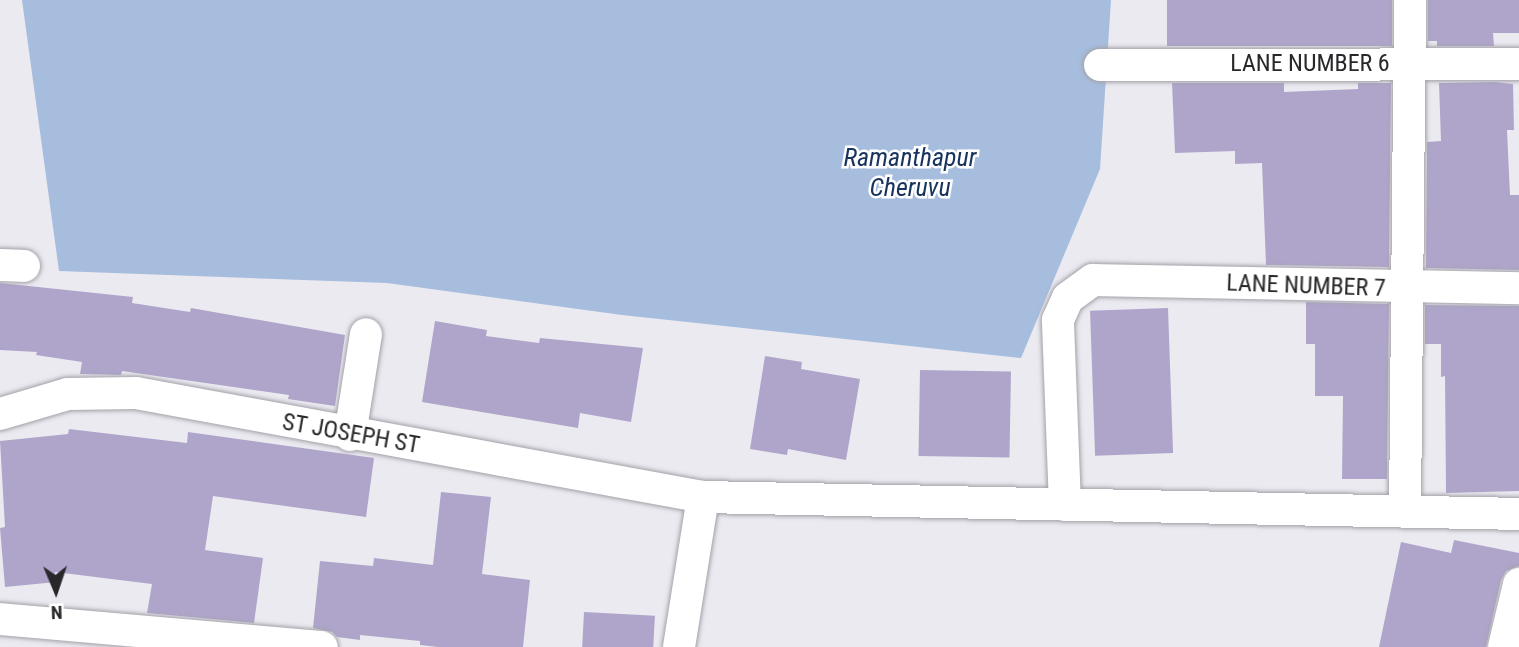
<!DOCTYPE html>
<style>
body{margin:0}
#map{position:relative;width:1519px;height:647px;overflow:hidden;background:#ebeaf1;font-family:"Roboto Condensed",sans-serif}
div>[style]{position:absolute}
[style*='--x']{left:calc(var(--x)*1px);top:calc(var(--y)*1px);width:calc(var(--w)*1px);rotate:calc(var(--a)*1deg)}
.water>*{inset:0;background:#a7bdde}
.building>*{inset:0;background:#afa5ca;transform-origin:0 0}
.roads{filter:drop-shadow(0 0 2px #a3a1a8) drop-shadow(0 0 2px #a3a1a8)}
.minor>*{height:32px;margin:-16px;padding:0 16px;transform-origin:16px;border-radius:16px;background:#fff}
span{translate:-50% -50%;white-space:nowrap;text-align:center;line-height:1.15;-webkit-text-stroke:5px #fff;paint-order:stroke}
.street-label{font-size:24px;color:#28272a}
.water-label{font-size:26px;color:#17335e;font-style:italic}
.north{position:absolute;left:21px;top:556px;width:70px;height:70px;-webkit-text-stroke:5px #fff;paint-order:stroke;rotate:178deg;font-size:19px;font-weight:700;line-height:28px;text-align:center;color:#28272a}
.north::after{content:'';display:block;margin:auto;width:24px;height:32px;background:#28272a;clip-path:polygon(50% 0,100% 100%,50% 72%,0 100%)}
</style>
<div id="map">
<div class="water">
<i style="clip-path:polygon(22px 0,1111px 0,1100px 169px,1021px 358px,622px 315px,387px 283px,59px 271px)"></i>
</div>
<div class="building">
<i style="left:1167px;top:0;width:225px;height:46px"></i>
<i style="clip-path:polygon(1428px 0,1519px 0,1519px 33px,1493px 33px,1494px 46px,1437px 46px,1437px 41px,1428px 41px)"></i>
<i style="clip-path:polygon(1495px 82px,1513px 84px,1514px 130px,1507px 130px,1510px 195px,1519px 195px,1519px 270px,1426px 268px,1427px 142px,1441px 141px,1439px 83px)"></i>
<i style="clip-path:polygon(1172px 83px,1284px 83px,1284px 92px,1358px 89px,1358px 83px,1391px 83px,1389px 267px,1266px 265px,1262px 163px,1235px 164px,1235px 151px,1175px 153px)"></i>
<i style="clip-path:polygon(0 283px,133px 297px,132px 303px,190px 312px,191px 308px,345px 335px,335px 406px,288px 399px,289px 395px,122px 371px,121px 375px,80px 374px,82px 362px,36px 355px,37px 352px,0 350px)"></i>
<i style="clip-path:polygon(1306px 302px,1389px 304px,1387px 479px,1342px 479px,1343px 396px,1315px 396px,1315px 344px,1306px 344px)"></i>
<i style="clip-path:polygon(1425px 305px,1519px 306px,1519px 491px,1446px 493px,1445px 376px,1441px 377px,1441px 344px,1425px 344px)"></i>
<i style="left:1168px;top:308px;width:145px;height:78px;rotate:88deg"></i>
<i style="clip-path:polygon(435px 321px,487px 330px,486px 336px,539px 343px,540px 338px,643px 348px,631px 422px,580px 413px,578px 428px,422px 402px)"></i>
<i style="clip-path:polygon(765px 356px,802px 362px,801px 369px,860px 379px,846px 460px,788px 449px,787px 455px,750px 449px)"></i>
<i style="left:920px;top:370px;width:91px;height:86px;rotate:1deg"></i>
<i style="clip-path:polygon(69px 429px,187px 443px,188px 432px,374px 458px,366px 517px,213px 496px,205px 550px,263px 558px,254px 623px,147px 613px,152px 584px,55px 572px,56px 582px,5px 587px,0 528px,5px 527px,0 441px,68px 434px)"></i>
<i style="clip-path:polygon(441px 492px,491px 497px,482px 574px,530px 580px,523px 647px,438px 647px,420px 645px,420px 641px,360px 635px,360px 640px,337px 637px,332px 632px,313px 628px,320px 561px,373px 566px,374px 558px,433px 565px)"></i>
<i style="clip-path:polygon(1454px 540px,1519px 553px,1519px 566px,1506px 571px,1501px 580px,1486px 647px,1379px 647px,1401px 542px,1451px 553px)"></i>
<i style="left:584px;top:612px;width:71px;height:35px;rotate:3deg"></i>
</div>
<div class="roads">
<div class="minor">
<i style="--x:1100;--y:65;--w:419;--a:-0.1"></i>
<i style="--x:0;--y:265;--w:24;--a:2"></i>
<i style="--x:0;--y:414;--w:71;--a:-16.4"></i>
<i style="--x:68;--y:394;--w:68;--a:-0.8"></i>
<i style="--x:136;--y:393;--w:576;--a:10.39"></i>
<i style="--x:703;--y:497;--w:816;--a:1.19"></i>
<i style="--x:350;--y:435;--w:102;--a:-81"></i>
<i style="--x:1065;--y:505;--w:185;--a:-92.2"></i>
<i style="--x:1058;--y:320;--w:24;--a:-66"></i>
<i style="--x:1068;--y:298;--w:31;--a:-36"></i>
<i style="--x:1093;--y:280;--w:426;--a:1.1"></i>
<i style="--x:1405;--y:512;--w:512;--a:-89.44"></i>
<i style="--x:0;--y:619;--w:323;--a:5"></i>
<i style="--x:679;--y:647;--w:152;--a:-80.9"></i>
<i style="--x:1504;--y:647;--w:65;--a:-76.6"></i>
</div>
</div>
<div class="street-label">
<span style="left:1310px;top:64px">LANE NUMBER 6</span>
<span style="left:1306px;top:286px;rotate:2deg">LANE NUMBER 7</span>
<span style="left:351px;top:434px;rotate:10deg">ST JOSEPH ST</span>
</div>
<div class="water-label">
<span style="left:910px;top:173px">Ramanthapur<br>Cheruvu</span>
</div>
<div class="north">N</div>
</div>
